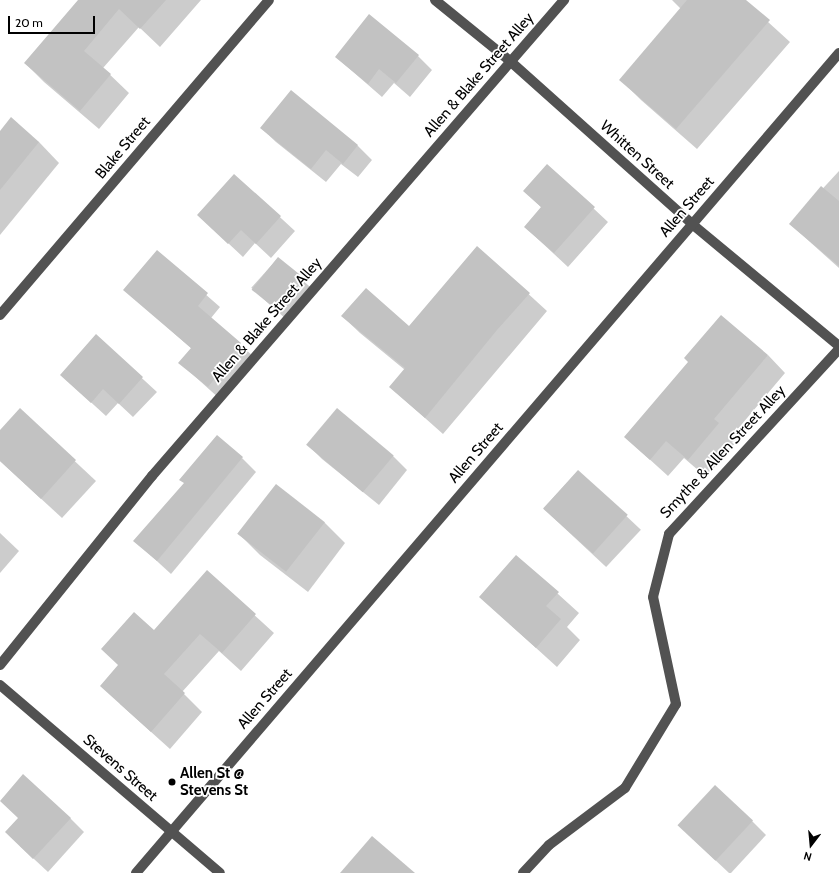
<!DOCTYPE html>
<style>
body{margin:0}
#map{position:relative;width:839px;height:873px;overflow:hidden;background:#fff;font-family:Cabin,sans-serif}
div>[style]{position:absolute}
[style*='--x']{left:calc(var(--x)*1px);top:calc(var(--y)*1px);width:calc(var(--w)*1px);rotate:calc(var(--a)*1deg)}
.shadow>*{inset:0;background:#0003;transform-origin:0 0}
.building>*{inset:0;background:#c2c2c2;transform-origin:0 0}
.minor>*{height:10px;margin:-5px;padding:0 5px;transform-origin:5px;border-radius:5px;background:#525252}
.dots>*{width:11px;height:11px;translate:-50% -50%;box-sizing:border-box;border:2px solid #fff;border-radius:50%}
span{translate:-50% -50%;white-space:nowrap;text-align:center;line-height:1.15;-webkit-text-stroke:3.5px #fff;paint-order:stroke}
.street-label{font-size:15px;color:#000}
.poi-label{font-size:15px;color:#000;font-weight:700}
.left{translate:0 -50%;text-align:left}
.north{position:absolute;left:791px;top:825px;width:40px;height:40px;-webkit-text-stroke:3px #fff;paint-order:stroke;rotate:196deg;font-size:11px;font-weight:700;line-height:16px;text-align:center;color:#000}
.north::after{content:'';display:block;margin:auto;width:14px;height:18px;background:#000;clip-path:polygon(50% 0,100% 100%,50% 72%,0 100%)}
.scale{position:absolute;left:8px;top:16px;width:87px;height:18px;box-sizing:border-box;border:2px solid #000;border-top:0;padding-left:5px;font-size:12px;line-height:14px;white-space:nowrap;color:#000;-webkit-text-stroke:3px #fff;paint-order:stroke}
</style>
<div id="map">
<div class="shadow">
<i style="clip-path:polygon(79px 0,201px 0,160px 47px,139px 27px,103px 68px,129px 93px,99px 129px,44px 82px,25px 63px)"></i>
<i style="clip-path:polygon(672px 0,744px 0,790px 42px,697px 149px,641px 100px,621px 80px,681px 9px)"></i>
<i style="clip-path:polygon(418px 56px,432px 70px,410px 97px,394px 83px,382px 97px,336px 57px)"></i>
<i style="clip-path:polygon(291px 92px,358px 146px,372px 160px,358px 177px,341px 164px,326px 182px,276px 142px,261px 128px)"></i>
<i style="clip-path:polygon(0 132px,39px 142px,59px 163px,0 235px)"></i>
<i style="clip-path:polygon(547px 165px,608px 222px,568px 267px,525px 227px,542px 208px,524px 191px)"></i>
<i style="clip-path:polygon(839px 171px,839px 268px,790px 224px)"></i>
<i style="clip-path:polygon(234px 175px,295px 231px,271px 258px,255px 243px,243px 257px,198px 215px)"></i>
<i style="clip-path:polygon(477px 247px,547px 311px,443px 434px,390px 387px,405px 370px,360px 333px,342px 316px,409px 327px)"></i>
<i style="clip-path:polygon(157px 252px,220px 307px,211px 318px,254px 357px,221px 400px,180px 363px,192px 349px,125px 290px)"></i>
<i style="left:278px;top:258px;width:47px;height:40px;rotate:42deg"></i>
<i style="clip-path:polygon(96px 336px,157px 392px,133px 417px,118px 403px,106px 416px,61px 375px)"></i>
<i style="clip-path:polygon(768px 355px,785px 373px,731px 437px,736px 442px,706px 477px,684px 458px,668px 476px,625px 437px)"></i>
<i style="clip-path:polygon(20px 410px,96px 481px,62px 518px,0 461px,0 431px)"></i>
<i style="clip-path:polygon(308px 445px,393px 456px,407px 470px,379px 505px,322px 459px)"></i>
<i style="clip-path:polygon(242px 458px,256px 472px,171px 574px,135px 541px)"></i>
<i style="left:578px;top:471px;width:86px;height:51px;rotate:43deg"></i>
<i style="clip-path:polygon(324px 522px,345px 543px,308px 592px,260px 555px,239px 534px)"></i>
<i style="clip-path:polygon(0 533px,19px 551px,0 573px)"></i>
<i style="clip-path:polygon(516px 556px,579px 613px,567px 627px,580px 640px,557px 667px,480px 597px)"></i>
<i style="clip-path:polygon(207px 572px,274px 633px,241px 671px,219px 651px,182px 692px,202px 712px,170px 749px,120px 704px,154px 631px)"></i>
<i style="clip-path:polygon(70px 818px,84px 832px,48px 872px,20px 846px)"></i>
<i style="clip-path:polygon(752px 821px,766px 835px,731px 873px,729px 873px,694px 840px)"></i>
</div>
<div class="building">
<i style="clip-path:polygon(78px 0,166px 0,140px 29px,119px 9px,84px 51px,111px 74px,80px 111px,24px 63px)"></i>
<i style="clip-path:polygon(687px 0,746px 0,770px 20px,676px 129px,619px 80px)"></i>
<i style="clip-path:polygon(369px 14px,419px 55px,396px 83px,379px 69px,368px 84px,335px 57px)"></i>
<i style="clip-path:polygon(291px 90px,358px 145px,343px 164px,326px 150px,311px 169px,260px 128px)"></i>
<i style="clip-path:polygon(11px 117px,39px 142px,0 190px,0 131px)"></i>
<i style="clip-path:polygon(547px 164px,595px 207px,554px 253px,524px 227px,541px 207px,523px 191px)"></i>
<i style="clip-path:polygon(234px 174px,281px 216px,256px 244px,241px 230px,228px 244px,197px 215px)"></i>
<i style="clip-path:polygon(821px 186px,839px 201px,839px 266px,789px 224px)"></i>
<i style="clip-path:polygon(477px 246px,530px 293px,497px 330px,425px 418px,389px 387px,405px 368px,341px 316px,366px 288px,409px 326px)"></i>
<i style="clip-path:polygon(157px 250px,208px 293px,198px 306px,241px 343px,222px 365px,224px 367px,208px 387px,178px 363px,191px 348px,123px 290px)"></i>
<i style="left:278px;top:257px;width:28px;height:42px;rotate:39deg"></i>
<i style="clip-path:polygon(721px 315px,768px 355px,714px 419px,719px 423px,688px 460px,666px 441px,650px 460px,624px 437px,688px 362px,684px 358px)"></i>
<i style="clip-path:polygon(96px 334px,143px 377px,119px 404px,103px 389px,91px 403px,60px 375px)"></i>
<i style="clip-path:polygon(20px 408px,76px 460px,41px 499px,0 461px,0 430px)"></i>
<i style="left:337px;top:408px;width:74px;height:48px;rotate:40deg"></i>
<i style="clip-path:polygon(217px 435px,243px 457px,157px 561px,133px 541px,184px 483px,179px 480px)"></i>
<i style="left:578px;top:470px;width:67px;height:52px;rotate:42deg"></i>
<i style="left:276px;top:484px;width:62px;height:63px;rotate:38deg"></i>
<i style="clip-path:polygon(516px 555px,559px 592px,546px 606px,561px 619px,536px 648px,479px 597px)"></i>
<i style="clip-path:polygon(207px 570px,256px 614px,222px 653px,200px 634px,164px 674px,185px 693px,151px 732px,100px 686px,118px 665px,101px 649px,134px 612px,154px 630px)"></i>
<i style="clip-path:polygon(23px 774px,71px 818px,33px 859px,5px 832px,18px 818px,0 801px)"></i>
<i style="left:715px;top:785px;width:52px;height:55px;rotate:43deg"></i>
<i style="clip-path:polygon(372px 836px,415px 873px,340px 873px)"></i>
</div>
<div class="minor">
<i style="--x:435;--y:0;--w:97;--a:39.1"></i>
<i style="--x:510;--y:61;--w:244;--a:41.8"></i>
<i style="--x:692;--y:224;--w:191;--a:39.7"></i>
<i style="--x:0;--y:315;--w:414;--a:-49.5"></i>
<i style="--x:0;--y:665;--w:243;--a:-51.2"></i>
<i style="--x:152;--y:476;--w:630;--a:-49.12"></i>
<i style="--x:0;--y:685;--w:289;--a:40.5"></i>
<i style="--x:136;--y:873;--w:1080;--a:-49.39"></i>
<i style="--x:523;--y:873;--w:38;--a:-47"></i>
<i style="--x:549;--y:845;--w:95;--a:-36.9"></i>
<i style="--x:625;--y:788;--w:98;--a:-58.7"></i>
<i style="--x:676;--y:704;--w:109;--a:-102.1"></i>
<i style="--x:653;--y:597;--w:65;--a:-75.7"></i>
<i style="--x:669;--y:534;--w:251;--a:-47.4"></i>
</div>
<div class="dots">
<i style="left:172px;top:782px;background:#000"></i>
</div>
<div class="street-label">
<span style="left:479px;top:75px;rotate:-49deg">Allen &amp; Blake Street Alley</span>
<span style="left:123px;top:148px;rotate:-50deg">Blake Street</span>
<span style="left:637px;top:155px;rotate:42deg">Whitten Street</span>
<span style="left:687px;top:207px;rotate:-49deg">Allen Street</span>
<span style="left:267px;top:320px;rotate:-49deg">Allen &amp; Blake Street Alley</span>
<span style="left:723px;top:452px;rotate:-47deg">Smythe &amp; Allen Street Alley</span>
<span style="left:476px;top:453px;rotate:-49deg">Allen Street</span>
<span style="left:265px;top:699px;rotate:-49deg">Allen Street</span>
<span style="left:120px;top:768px;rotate:41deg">Stevens Street</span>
</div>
<div class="poi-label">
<span class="left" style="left:180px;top:782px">Allen St @<br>Stevens St</span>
</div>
<div class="north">N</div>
<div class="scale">20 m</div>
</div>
